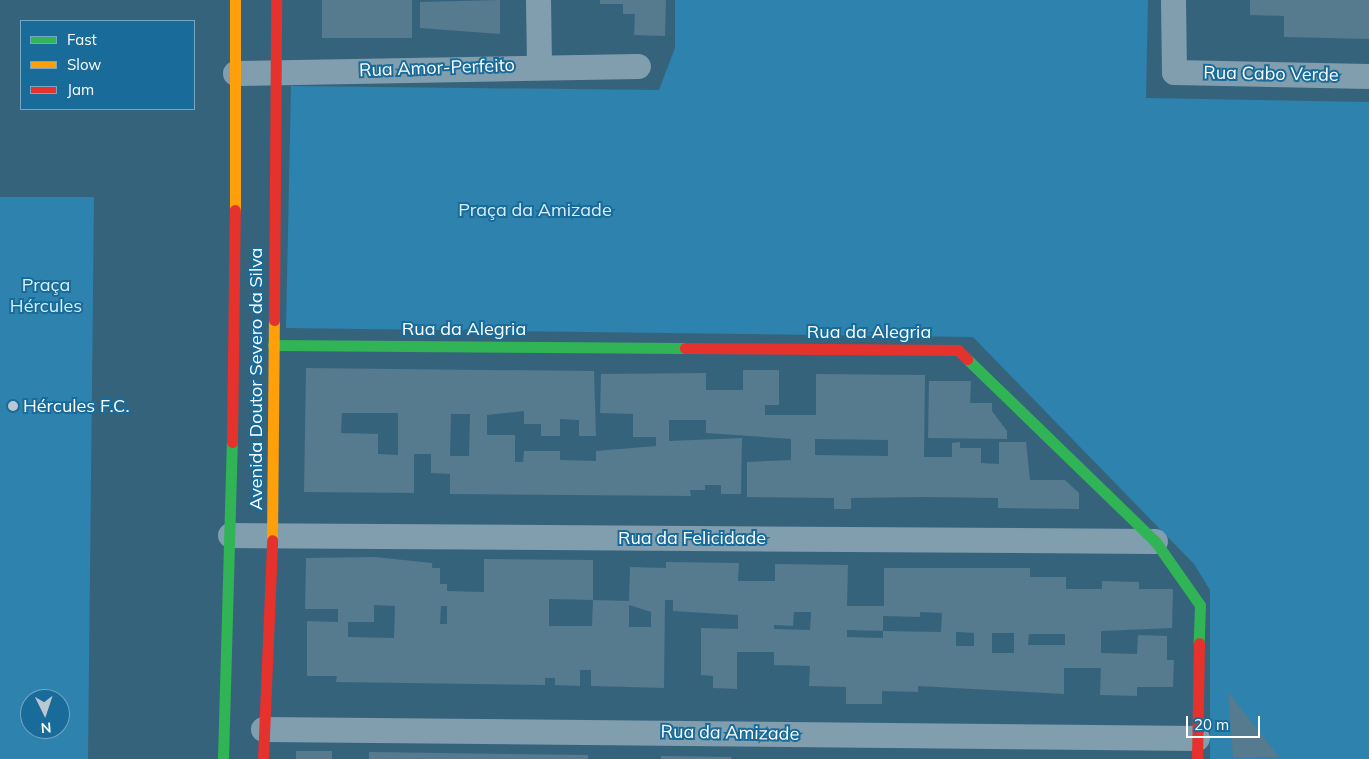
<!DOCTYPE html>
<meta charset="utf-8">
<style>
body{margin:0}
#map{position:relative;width:1369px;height:759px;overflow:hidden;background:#36637c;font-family:Mulish,sans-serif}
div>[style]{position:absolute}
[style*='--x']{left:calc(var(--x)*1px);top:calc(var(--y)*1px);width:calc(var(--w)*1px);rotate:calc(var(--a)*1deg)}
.green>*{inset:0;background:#2e82ae}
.building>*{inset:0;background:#567a8e;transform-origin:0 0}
.street>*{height:25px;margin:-12.5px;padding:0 12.5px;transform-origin:12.5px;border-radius:12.5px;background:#819eae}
.fast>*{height:11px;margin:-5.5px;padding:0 5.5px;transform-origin:5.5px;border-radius:5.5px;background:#30b455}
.slow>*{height:11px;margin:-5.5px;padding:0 5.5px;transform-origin:5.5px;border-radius:5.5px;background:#ff9f0a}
.jam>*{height:11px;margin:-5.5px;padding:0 5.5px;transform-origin:5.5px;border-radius:5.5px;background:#e5322d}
.dots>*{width:14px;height:14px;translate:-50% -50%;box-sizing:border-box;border:2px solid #196b99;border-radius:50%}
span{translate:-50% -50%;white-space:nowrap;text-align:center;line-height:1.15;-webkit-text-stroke:4px #196b99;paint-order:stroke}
.street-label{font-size:18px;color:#fff}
.park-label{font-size:18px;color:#d6effc}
.poi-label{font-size:18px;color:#fff}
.left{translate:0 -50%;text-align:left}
.legend{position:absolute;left:20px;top:20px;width:175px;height:90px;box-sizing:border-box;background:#196b99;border:1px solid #75a6c2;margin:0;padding:6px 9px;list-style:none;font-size:15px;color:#fff}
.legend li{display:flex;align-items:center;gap:10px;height:25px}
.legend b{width:25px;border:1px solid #75a6c2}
.north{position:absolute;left:20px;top:689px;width:50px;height:50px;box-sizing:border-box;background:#196b99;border:1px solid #75a6c2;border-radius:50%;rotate:176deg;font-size:14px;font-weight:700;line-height:20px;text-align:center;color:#fff}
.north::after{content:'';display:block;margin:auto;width:18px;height:22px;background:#b9c8d1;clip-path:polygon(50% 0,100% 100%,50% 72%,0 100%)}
.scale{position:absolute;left:1186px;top:716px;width:74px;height:22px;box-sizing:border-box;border:2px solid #fff;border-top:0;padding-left:6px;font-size:15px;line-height:18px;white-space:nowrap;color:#fff;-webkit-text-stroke:4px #196b99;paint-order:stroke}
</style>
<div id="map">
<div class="green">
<i style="clip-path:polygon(675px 0,1148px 0,1146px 98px,1369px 102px,1369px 759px,1210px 759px,1210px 590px,1194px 564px,973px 337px,286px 328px,291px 86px,659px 90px,675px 48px)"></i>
<i style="clip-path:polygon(evenodd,0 197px,94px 197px,88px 759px,0 759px,0 197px,30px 699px,60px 699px,60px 729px,30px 729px,30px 699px)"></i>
</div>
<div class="building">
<i style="left:322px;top:0;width:90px;height:38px"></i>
<i style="clip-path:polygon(500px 0,500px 34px,420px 28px,420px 2px)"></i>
<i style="clip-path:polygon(600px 0,666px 0,665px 36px,634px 35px,635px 14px,623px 14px,623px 4px,600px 4px)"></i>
<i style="clip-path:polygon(1250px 0,1369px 0,1369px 39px,1284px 37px,1284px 16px,1250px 15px)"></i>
<i style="clip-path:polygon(evenodd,306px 368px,594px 371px,596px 436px,579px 436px,579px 420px,560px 419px,560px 436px,541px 436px,541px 424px,524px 424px,524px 411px,487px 415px,487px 435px,515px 435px,515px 462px,523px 462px,524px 451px,560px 451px,560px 460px,596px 461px,596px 451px,656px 446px,656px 437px,633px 437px,633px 414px,600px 413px,601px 374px,706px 373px,706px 390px,743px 390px,743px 370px,779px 370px,779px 405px,765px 405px,765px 415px,816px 415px,816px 374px,925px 375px,924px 457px,952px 457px,952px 443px,960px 442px,960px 448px,981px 448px,981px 463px,999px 464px,999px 442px,1026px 442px,1030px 480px,1065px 480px,1079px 493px,1079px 509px,998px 508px,998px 498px,924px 497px,851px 498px,851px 509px,834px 509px,834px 498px,747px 497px,747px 462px,791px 460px,791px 439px,706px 433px,706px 420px,669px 420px,669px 441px,742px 438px,741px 494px,721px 494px,721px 485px,705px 485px,705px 490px,690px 490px,691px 496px,450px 494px,450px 474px,431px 473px,431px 454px,414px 454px,414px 493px,304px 492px,306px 368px,342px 413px,398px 413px,398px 455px,378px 454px,378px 434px,341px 433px,342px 413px,306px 368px,451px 414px,470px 414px,469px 456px,450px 456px,451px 414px,306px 368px,815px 439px,888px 440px,888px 456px,815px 455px,815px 439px)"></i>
<i style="clip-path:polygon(929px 381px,971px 381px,970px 403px,992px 403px,992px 411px,1007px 431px,1007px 439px,928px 438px)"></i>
<i style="clip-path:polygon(evenodd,375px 557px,432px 563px,432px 568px,440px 568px,440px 584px,447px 584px,447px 591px,484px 592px,484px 559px,593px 560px,593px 600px,549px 599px,549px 626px,592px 626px,593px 600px,629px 601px,630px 567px,666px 568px,666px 562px,739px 563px,738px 581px,775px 581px,775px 564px,848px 565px,847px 606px,884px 606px,884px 568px,1030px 568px,1030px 577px,1066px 577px,1066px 589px,1102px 589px,1102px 581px,1139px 582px,1139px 589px,1173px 589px,1172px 628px,1101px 631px,1101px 653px,1137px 654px,1138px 635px,1167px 636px,1167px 660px,1174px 660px,1173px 687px,1137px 687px,1137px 696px,1100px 695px,1101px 668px,1064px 668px,1064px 694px,918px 686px,918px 692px,882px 691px,882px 704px,846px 704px,846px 687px,809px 686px,810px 666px,774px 665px,774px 652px,737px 652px,737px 689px,713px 688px,713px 676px,701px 675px,701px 628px,738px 629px,738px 615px,673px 611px,673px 600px,665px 600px,664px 688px,591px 686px,591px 670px,580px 670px,580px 686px,555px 685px,555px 678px,545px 678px,545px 685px,336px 682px,337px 676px,307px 676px,307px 621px,338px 622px,338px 609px,305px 609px,306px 558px,375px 557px,374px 605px,395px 606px,394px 638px,348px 637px,348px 622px,374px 622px,374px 605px,375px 557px,629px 605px,651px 612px,651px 627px,629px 627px,629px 605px,375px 557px,441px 606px,447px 606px,447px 624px,440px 624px,441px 606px,375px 557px,794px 612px,811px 612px,810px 630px,774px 629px,774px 625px,793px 626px,794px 612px,375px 557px,920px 612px,942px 613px,941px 632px,883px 631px,883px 638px,847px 637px,847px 630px,883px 631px,883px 616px,920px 617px,920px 612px,375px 557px,956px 632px,974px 633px,974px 646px,956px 646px,956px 632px,375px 557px,992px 633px,1014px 633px,1014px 653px,992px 653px,992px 633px,375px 557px,1029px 634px,1065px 634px,1065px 645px,1028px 645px,1029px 634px)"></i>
<i style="clip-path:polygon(1228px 692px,1279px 757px,1233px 758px)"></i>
<i style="left:296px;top:751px;width:36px;height:8px"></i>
<i style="clip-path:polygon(369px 752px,588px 755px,588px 759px,369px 759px)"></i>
<i style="clip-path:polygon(661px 756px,732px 757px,731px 759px,661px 759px)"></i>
</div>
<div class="street">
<i style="--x:538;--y:0;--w:65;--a:89.1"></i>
<i style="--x:1173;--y:0;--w:72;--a:89.2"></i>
<i style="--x:1174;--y:72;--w:195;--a:1.2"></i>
<i style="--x:235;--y:73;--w:403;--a:-1"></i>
<i style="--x:230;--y:535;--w:925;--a:0.37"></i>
<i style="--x:263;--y:729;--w:934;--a:0.55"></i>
</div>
<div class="fast">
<i style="--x:273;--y:345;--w:412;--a:0.4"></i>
<i style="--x:967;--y:359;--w:262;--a:44.1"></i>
<i style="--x:1155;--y:541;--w:78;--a:54.9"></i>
<i style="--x:1200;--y:605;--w:38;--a:92"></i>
<i style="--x:223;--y:759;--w:317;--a:-88.4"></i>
</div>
<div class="slow">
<i style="--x:235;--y:0;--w:210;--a:90"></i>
<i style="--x:272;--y:540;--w:220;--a:-89.5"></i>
</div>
<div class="jam">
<i style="--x:274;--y:320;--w:320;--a:-89.6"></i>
<i style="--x:685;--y:348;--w:273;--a:0.4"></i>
<i style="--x:958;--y:350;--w:13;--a:45"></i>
<i style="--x:232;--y:442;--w:232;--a:-89.3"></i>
<i style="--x:263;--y:759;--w:219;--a:-87.6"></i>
<i style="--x:1197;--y:759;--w:116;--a:-89"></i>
</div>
<div class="dots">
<i style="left:13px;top:406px;background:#b9c8d1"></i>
</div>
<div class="street-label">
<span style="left:437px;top:68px;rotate:-2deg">Rua Amor-Perfeito</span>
<span style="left:1271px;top:74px;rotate:1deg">Rua Cabo Verde</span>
<span style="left:464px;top:329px">Rua da Alegria</span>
<span style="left:869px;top:332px">Rua da Alegria</span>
<span style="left:256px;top:379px;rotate:-90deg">Avenida Doutor Severo da Silva</span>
<span style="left:692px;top:538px">Rua da Felicidade</span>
<span style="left:730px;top:733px;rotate:1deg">Rua da Amizade</span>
</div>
<div class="park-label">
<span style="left:535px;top:210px">Praça da Amizade</span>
<span style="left:46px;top:296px">Praça<br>Hércules</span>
</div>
<div class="poi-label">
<span class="left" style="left:23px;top:406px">Hércules F.C.</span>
</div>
<ul class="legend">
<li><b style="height:6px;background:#30b455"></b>Fast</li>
<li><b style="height:6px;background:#ff9f0a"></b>Slow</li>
<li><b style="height:6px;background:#e5322d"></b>Jam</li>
</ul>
<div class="north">N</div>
<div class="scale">20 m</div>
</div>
